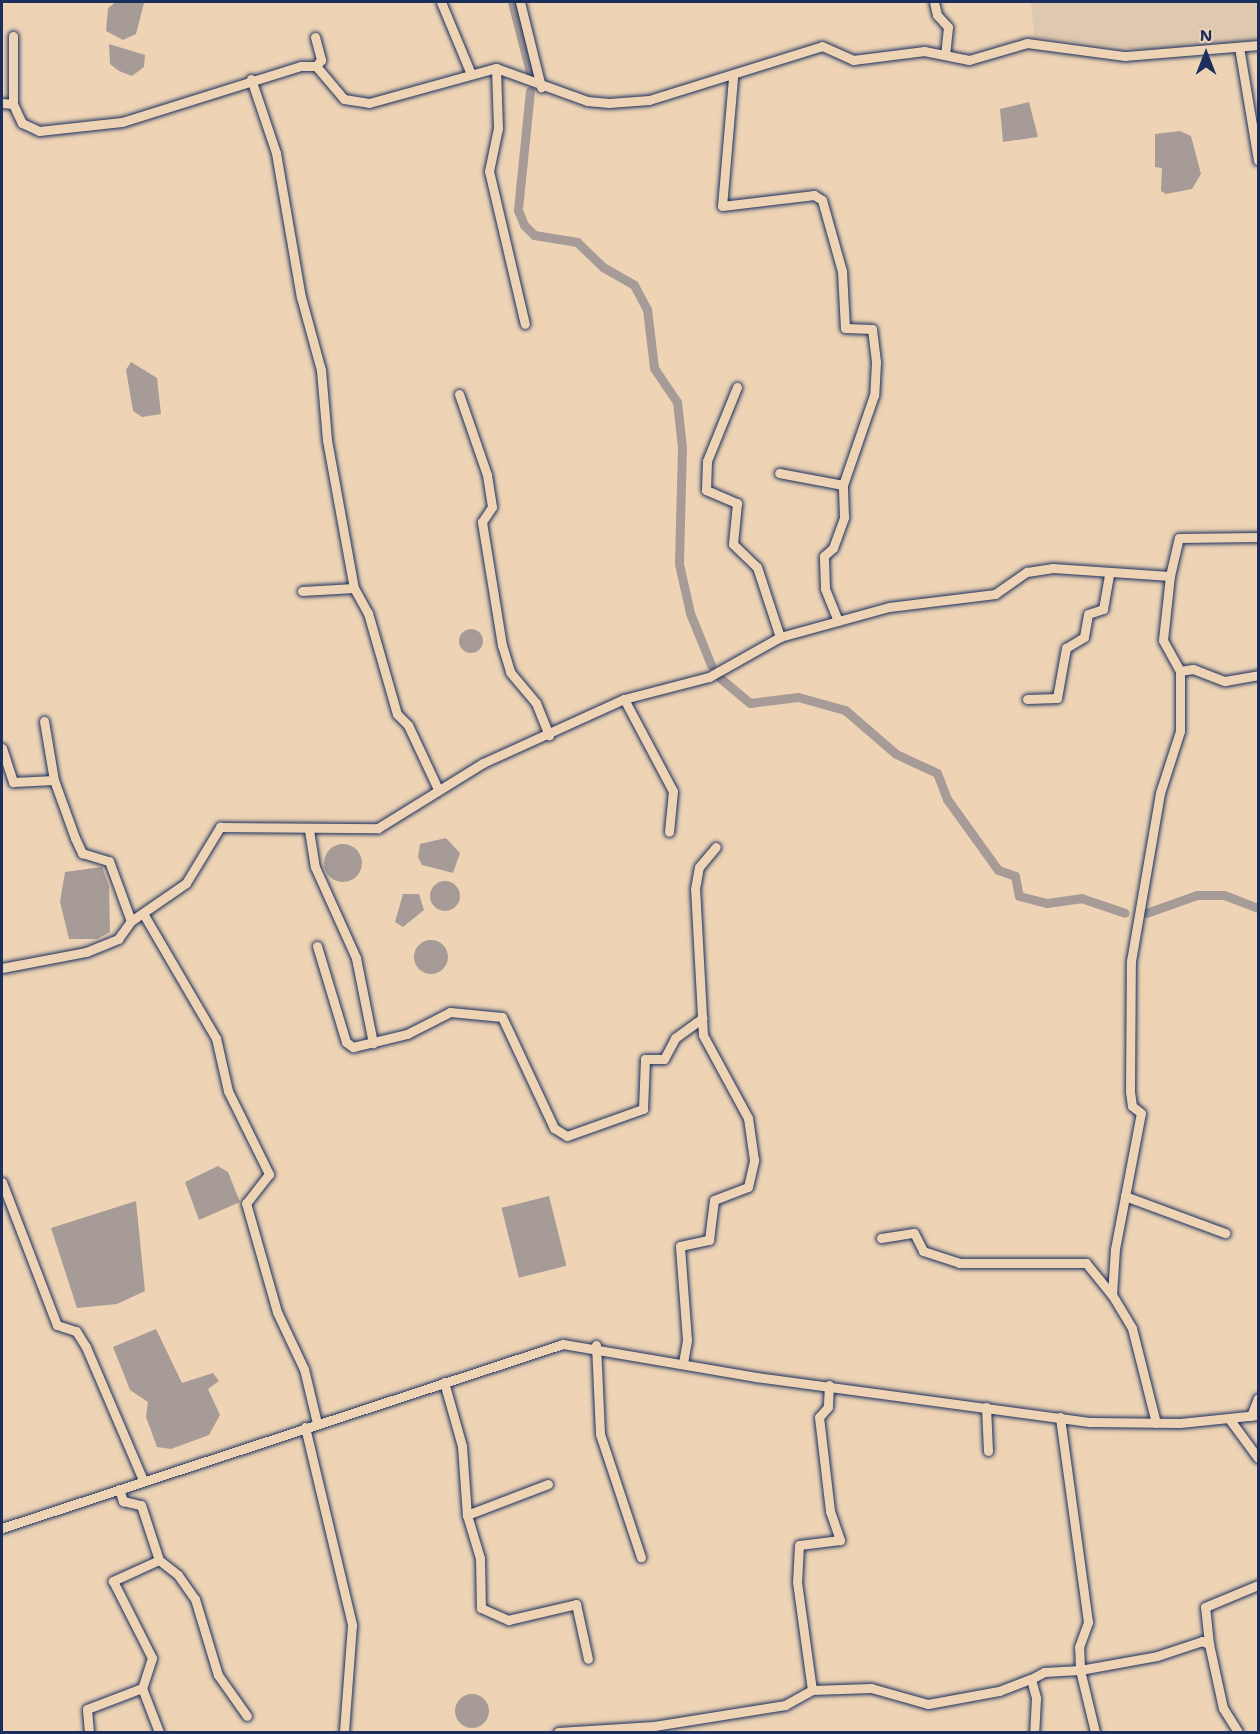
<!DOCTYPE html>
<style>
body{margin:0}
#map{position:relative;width:1260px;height:1734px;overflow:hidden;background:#eed4b5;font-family:"Shantell Sans",sans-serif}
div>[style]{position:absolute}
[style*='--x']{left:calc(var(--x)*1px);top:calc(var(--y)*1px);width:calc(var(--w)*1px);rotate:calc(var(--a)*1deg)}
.built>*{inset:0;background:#dec8af}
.water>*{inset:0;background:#a69b97;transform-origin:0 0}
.round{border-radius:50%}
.canal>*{height:9px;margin:-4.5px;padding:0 4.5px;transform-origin:4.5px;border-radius:4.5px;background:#a69b97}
.roads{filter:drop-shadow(0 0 2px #1b2f5e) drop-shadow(0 0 2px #1b2f5e)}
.minor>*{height:9px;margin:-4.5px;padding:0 4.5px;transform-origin:4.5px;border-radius:4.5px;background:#eed4b5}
span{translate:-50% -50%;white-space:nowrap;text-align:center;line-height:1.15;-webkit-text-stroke:4.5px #eed4b5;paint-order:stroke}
.frame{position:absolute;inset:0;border:3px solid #1b2f5e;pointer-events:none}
.north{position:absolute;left:1176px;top:24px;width:60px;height:60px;-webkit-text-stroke:4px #eed4b5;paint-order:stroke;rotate:0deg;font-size:16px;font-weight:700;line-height:24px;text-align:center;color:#1b2f5e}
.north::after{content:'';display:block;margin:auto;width:21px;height:27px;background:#1b2f5e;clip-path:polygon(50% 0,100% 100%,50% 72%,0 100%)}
</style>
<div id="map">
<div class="built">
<i style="clip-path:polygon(1031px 2px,1258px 2px,1258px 40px,1153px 51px,1034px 37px)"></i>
</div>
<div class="water">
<i style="clip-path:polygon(116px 2px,144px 3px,136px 34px,123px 40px,106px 31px,108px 8px)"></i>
<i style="clip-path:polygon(109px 44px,145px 55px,144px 67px,132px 76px,119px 71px,110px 64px)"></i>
<i style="clip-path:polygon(1029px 102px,1038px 137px,1003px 142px,1000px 109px)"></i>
<i style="clip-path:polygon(1180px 131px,1191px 136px,1201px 174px,1192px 189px,1166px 194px,1161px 191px,1162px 168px,1155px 167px,1155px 134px)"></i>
<i style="clip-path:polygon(131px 362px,157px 378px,161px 414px,142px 417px,133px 411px,126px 370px)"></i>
<i class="round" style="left:459px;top:629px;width:24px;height:24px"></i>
<i style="clip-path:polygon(446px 838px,460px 853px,453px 873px,422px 865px,418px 857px,420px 844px)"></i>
<i class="round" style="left:324px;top:844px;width:38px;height:38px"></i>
<i style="clip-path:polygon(102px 867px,109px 886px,110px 932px,97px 939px,69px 939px,60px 902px,65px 872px)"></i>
<i class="round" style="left:430px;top:881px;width:30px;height:30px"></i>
<i style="clip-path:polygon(403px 894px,419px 894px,424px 910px,403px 927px,395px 922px)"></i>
<i class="round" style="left:414px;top:940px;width:34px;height:34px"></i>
<i style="clip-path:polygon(218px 1166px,228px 1172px,240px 1202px,199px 1220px,185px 1182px)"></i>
<i style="left:549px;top:1196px;width:72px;height:49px;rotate:76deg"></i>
<i style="clip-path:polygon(136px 1201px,145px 1291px,117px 1304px,77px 1308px,51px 1228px)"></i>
<i style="clip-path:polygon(156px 1329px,182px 1383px,213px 1373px,219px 1381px,208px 1389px,220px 1415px,209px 1435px,171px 1449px,157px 1447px,146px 1417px,148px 1402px,130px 1390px,113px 1347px)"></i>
<i class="round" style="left:455px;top:1694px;width:34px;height:34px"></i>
</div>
<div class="canal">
<i style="--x:512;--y:2;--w:72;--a:75.6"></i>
<i style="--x:530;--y:91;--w:120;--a:95.8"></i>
<i style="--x:518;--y:210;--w:16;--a:68"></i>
<i style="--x:524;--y:225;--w:14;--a:45"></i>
<i style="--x:534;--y:235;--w:44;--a:9.2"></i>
<i style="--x:577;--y:242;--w:36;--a:44"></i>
<i style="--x:603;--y:267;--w:36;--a:30"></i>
<i style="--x:634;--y:285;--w:27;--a:62"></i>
<i style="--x:647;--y:309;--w:59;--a:83.2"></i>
<i style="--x:654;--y:368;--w:41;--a:55.9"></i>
<i style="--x:677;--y:402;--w:45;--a:83.7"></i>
<i style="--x:682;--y:447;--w:117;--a:91.5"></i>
<i style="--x:679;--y:564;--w:50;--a:77.3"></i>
<i style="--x:690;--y:613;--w:56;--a:68"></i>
<i style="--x:720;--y:678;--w:39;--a:40"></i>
<i style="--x:750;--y:703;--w:48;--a:-7.1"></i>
<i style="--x:798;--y:697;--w:49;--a:15.5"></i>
<i style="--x:845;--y:710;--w:67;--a:40.8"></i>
<i style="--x:896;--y:754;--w:45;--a:24.9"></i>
<i style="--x:937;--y:773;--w:28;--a:69"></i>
<i style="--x:947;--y:799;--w:87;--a:54.3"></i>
<i style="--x:998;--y:870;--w:18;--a:19"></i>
<i style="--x:1015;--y:876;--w:20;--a:79"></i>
<i style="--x:1019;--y:896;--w:29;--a:14"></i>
<i style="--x:1047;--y:903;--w:34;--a:-8"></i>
<i style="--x:1081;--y:898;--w:46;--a:18.8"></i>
<i style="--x:1146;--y:913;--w:54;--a:-19.4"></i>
<i style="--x:1197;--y:895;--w:27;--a:0"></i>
<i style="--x:1224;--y:895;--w:36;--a:21"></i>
</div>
<div class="roads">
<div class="minor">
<i style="--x:441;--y:2;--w:78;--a:67.4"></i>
<i style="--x:520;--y:2;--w:88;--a:76.1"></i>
<i style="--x:934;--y:2;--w:13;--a:77"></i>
<i style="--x:937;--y:15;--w:16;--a:47"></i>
<i style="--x:948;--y:27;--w:28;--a:96"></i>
<i style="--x:13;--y:36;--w:68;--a:90"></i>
<i style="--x:13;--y:104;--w:21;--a:65"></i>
<i style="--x:22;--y:123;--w:19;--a:25"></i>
<i style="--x:39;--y:131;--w:83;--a:-6.2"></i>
<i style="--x:122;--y:122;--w:188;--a:-17.4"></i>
<i style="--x:301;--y:66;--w:15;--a:0"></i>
<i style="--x:316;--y:66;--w:43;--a:49.7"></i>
<i style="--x:344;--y:99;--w:25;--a:9"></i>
<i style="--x:369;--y:103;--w:132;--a:-15.4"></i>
<i style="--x:496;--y:68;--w:97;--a:19.9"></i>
<i style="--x:587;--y:101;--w:22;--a:5"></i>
<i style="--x:609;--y:103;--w:40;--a:-4.3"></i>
<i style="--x:649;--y:100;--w:181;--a:-17.3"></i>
<i style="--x:822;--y:46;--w:34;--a:24"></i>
<i style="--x:853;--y:60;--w:72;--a:-7.2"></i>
<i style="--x:924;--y:51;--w:46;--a:11.3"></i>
<i style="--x:969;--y:60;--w:60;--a:-16.3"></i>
<i style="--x:1027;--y:43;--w:99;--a:7.6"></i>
<i style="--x:1125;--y:56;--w:133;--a:-4.7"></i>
<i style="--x:315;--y:37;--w:24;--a:75"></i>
<i style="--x:321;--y:60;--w:8;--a:130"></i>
<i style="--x:1239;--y:47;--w:115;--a:80.5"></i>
<i style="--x:496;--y:68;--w:60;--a:88.1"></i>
<i style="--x:498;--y:128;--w:44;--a:101.8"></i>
<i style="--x:489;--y:171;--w:157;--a:76.8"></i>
<i style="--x:733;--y:78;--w:128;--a:94.9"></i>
<i style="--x:722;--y:206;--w:93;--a:-6.8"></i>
<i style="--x:814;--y:195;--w:9;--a:32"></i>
<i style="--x:822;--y:200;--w:74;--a:74.3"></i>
<i style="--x:842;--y:271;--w:57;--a:87"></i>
<i style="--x:845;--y:328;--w:27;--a:2"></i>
<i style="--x:872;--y:329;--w:33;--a:83"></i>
<i style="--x:876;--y:362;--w:33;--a:93"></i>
<i style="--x:874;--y:395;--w:95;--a:109"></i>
<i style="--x:843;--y:485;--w:65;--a:-169.4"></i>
<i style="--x:251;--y:79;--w:78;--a:71.3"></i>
<i style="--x:276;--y:153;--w:146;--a:80.2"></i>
<i style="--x:301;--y:297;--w:76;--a:74.7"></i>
<i style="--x:321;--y:370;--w:70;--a:85.1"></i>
<i style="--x:327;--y:440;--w:150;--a:79.7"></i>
<i style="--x:2;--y:103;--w:11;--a:5"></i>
<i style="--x:737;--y:387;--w:80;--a:112.1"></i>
<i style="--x:707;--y:461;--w:29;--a:92"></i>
<i style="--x:706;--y:490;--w:34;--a:23"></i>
<i style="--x:737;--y:503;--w:41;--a:95.6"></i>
<i style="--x:733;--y:544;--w:33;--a:44"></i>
<i style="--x:757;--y:567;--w:74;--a:71.8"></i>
<i style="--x:459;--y:394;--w:86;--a:70.9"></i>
<i style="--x:487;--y:475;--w:32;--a:81"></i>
<i style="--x:492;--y:507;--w:18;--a:124"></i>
<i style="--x:482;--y:522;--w:125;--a:80.8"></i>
<i style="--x:502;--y:645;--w:28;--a:73"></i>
<i style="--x:510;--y:672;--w:40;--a:50"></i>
<i style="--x:536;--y:703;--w:35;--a:68"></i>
<i style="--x:302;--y:591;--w:52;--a:-3.3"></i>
<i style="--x:354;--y:588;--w:29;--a:61"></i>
<i style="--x:368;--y:613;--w:105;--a:74"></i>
<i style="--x:397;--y:714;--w:16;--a:45"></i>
<i style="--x:408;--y:725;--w:71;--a:64.9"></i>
<i style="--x:838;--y:621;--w:35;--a:-112"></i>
<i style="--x:825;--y:588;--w:32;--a:-92"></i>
<i style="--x:824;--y:556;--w:12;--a:-42"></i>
<i style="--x:833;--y:548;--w:33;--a:-70"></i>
<i style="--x:844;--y:517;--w:32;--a:-92"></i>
<i style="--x:1180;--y:671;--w:13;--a:-9"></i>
<i style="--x:1193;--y:669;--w:34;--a:21"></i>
<i style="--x:1225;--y:681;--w:34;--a:-10"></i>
<i style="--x:624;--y:699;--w:104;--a:62"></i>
<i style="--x:673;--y:791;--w:41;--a:95.6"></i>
<i style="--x:1027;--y:699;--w:30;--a:-2"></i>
<i style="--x:1057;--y:698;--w:51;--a:-79.8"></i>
<i style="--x:1066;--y:648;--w:21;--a:-31"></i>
<i style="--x:1084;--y:637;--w:23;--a:-80"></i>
<i style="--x:1088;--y:614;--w:16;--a:-18"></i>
<i style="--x:1103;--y:609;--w:36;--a:-80"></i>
<i style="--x:44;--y:721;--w:60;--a:80.4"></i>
<i style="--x:54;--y:780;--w:62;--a:70.1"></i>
<i style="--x:75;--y:838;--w:17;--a:65"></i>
<i style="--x:82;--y:853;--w:28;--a:17"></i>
<i style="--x:109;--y:861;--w:64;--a:69.9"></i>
<i style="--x:2;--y:748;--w:36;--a:72"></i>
<i style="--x:13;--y:782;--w:41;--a:-2.8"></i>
<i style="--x:309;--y:830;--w:37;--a:81"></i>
<i style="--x:315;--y:867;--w:100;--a:65.7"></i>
<i style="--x:356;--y:958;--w:87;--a:78.7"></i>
<i style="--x:144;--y:915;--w:143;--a:59.7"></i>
<i style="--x:216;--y:1038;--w:54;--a:77.2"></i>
<i style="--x:228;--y:1091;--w:93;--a:63.7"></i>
<i style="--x:269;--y:1174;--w:37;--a:128"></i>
<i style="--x:246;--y:1203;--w:113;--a:74.1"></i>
<i style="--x:277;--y:1312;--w:63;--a:64.7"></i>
<i style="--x:304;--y:1369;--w:56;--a:76.5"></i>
<i style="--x:317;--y:946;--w:100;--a:73.2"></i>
<i style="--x:346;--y:1042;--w:9;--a:36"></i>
<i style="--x:353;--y:1047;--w:56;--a:-13.5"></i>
<i style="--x:407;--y:1034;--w:48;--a:-27.1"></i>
<i style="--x:450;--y:1012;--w:52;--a:5.5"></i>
<i style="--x:502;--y:1017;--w:123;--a:64.9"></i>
<i style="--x:554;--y:1128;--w:15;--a:32"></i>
<i style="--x:567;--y:1136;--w:81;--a:-19.6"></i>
<i style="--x:643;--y:1109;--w:50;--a:-87.7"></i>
<i style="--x:645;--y:1059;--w:19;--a:0"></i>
<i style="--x:664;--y:1059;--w:24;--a:-62"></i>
<i style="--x:675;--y:1038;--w:34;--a:-36"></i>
<i style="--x:2;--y:968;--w:86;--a:-10.8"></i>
<i style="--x:86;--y:952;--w:35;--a:-22"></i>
<i style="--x:118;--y:939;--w:22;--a:-54"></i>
<i style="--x:131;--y:921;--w:67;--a:-34.6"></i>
<i style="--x:186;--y:883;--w:66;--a:-58.7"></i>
<i style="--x:220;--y:827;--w:158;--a:0.4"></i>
<i style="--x:378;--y:828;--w:123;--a:-31.8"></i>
<i style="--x:483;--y:763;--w:155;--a:-24.4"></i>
<i style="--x:624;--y:699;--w:88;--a:-14.5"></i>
<i style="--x:709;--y:677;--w:81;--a:-29.4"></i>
<i style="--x:780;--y:637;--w:113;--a:-15.4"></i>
<i style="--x:889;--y:607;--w:107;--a:-7"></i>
<i style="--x:995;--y:594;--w:39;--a:-35"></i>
<i style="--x:1027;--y:572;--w:26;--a:-9"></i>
<i style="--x:1053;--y:568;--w:117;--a:3.9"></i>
<i style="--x:1170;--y:576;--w:39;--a:-77"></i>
<i style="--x:1179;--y:538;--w:79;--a:-0.7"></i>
<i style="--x:2;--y:1182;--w:153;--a:69"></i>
<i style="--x:57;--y:1325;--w:20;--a:18"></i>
<i style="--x:76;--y:1331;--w:19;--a:58"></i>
<i style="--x:86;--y:1347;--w:145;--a:66.8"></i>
<i style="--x:1125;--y:1196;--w:107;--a:20.3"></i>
<i style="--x:881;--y:1238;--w:33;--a:-9"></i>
<i style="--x:914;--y:1233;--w:20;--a:63"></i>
<i style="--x:923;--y:1251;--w:38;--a:18"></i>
<i style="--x:959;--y:1263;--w:127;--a:0"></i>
<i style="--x:1086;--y:1263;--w:41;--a:50.9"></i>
<i style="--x:596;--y:1345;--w:89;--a:87.4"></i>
<i style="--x:600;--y:1434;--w:130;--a:71.6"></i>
<i style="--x:683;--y:1363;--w:23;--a:-80"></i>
<i style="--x:687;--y:1340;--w:94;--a:-94.3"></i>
<i style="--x:680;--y:1246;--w:30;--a:-12"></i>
<i style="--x:709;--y:1240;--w:40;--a:-82.9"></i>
<i style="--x:714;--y:1200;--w:36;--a:-21"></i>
<i style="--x:748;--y:1187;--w:28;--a:-77"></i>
<i style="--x:754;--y:1160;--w:42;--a:-98.1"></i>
<i style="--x:748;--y:1118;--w:94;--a:-118.5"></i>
<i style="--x:703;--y:1035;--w:146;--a:-93.1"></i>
<i style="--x:695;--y:889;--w:22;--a:-80"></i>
<i style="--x:699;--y:867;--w:26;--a:-50"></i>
<i style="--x:444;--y:1382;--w:66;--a:74.3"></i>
<i style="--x:462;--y:1446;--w:69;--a:85.9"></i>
<i style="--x:829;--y:1385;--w:22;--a:93"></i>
<i style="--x:828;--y:1407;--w:13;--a:132"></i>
<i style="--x:819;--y:1417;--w:95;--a:83.3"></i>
<i style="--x:830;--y:1511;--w:31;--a:71"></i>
<i style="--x:840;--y:1540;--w:41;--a:173"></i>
<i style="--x:799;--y:1545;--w:37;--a:93"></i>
<i style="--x:797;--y:1582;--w:109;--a:82.1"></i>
<i style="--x:812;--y:1690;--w:59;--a:-1.9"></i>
<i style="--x:871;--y:1688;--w:59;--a:15.7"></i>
<i style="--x:928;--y:1704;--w:72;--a:-10.4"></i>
<i style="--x:999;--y:1691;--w:34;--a:-21"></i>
<i style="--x:1031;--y:1679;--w:20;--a:75"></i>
<i style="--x:1036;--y:1698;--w:34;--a:93"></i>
<i style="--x:986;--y:1407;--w:44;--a:87.4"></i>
<i style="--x:1251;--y:1416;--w:19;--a:-69"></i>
<i style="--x:1230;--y:1420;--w:47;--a:53.6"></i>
<i style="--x:1156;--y:1423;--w:98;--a:-104.2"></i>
<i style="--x:1132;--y:1328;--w:39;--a:-121"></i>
<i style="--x:1112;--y:1295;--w:46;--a:-86.3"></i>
<i style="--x:1115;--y:1249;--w:138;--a:-79.2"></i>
<i style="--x:1141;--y:1113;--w:11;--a:-142"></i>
<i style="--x:1132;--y:1106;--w:15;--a:-98"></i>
<i style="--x:1130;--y:1091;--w:130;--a:-89.6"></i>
<i style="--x:1131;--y:961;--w:170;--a:-80.2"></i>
<i style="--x:1160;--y:793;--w:65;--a:-72.1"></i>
<i style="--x:1180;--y:731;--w:60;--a:-90"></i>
<i style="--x:1180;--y:671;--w:35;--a:-119"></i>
<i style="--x:1163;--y:640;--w:64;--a:-83.8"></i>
<i style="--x:305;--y:1427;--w:204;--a:76.6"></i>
<i style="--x:352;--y:1625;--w:107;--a:94.3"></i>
<i style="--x:548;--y:1484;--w:87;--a:159.1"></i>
<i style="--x:467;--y:1515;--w:45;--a:73.2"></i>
<i style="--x:480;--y:1558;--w:50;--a:88.9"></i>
<i style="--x:481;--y:1608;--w:30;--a:24"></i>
<i style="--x:508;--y:1620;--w:70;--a:-13.2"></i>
<i style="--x:576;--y:1604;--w:56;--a:77.7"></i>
<i style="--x:119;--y:1489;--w:13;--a:72"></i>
<i style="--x:123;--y:1501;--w:18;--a:13"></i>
<i style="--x:141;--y:1505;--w:58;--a:71.9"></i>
<i style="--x:159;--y:1560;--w:24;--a:38"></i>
<i style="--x:178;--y:1575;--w:29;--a:55"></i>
<i style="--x:195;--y:1599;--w:79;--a:73.2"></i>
<i style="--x:218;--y:1675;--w:50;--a:54.7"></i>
<i style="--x:2;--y:1528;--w:590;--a:-18.16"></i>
<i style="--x:563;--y:1344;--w:196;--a:9.7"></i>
<i style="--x:756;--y:1377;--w:338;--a:7.7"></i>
<i style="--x:1091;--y:1422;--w:89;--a:0.6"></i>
<i style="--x:1180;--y:1423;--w:78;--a:-5.9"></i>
<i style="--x:159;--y:1560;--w:51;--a:155.5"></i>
<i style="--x:113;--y:1581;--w:86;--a:63.1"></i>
<i style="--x:152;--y:1658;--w:32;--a:108"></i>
<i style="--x:142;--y:1688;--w:47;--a:68.9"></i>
<i style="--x:1209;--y:1644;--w:37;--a:-96"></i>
<i style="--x:1205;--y:1607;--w:57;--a:-22.5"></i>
<i style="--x:1031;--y:1679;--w:15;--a:-28"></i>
<i style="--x:1044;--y:1672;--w:36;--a:-3"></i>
<i style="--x:1080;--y:1670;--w:23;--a:-92"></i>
<i style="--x:1079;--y:1647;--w:27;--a:-70"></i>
<i style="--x:1088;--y:1622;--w:207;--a:-97.8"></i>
<i style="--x:89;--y:1732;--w:23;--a:-95"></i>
<i style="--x:87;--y:1709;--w:59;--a:-20.9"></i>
<i style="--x:558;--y:1732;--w:96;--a:-3.6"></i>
<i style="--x:654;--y:1726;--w:133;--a:-9.1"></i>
<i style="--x:785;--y:1705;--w:31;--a:-29"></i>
<i style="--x:1095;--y:1732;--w:64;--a:-103.6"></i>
<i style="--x:1080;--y:1670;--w:78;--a:-10.3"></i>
<i style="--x:1157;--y:1656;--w:47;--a:-18.4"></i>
<i style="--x:1202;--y:1641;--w:8;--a:23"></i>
<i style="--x:1209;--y:1644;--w:66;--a:77.7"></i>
<i style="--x:1223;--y:1708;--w:28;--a:58"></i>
</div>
</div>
<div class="frame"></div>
<div class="north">N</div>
</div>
